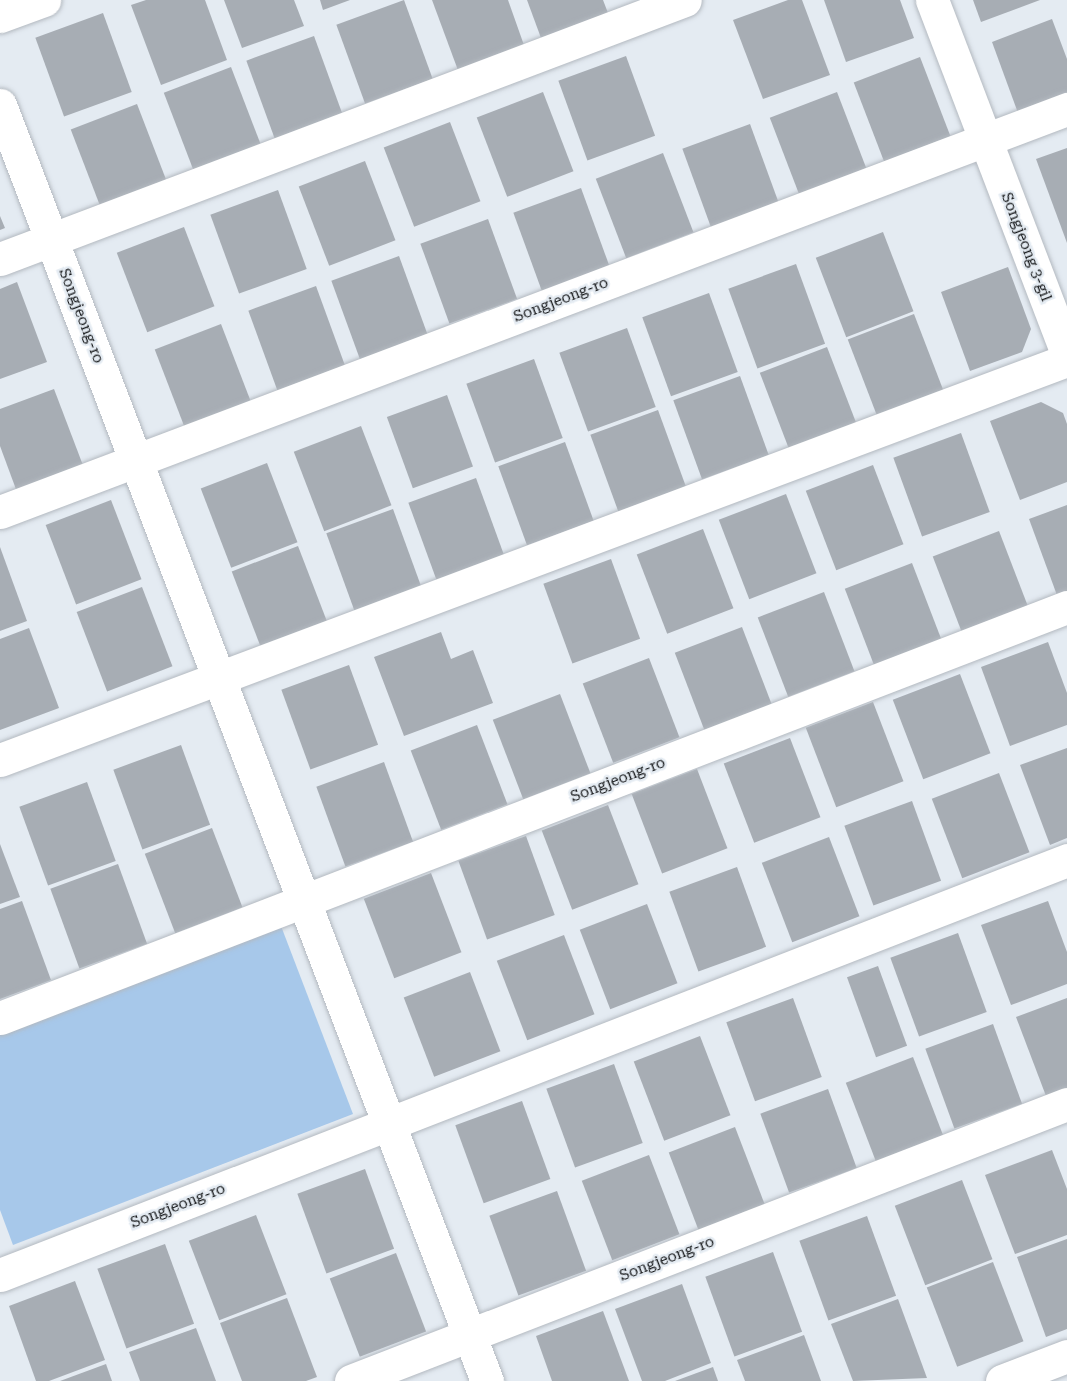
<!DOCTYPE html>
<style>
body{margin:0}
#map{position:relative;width:1067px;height:1381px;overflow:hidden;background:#e4ebf2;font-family:"Roboto Serif",serif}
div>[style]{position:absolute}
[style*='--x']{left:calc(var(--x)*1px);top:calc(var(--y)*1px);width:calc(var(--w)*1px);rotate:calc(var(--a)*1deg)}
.green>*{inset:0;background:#a7c8ea}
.building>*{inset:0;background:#a7adb4;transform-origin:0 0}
.roads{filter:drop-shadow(0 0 2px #b3b9c0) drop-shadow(0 0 2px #b3b9c0)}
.street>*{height:33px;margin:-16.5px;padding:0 16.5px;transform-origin:16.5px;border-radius:16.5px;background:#fff}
span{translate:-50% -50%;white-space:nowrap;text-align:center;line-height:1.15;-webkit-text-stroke:5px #e4ebf2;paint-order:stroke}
.street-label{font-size:15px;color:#141618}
</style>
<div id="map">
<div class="green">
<i style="clip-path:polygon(281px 926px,353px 1114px,13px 1245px,0 1210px,0 1034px)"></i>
</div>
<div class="building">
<i style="clip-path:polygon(146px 0,205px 0,227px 60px,161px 85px,131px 5px)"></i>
<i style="clip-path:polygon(224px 0,294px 0,304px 26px,242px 48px)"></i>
<i style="clip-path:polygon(320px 0,350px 0,323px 10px)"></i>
<i style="left:404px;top:0;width:84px;height:72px;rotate:70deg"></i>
<i style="clip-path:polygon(432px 0,508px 0,525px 48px,459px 73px)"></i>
<i style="clip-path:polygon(527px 0,603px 0,608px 13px,541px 38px)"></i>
<i style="clip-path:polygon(788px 0,802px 0,830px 75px,763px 99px,733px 20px)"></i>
<i style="clip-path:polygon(824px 0,900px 0,914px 38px,846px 62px)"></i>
<i style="clip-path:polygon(973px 0,1040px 0,981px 22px)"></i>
<i style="left:103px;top:13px;width:84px;height:72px;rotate:70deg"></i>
<i style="clip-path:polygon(1052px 19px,1067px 59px,1067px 94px,1018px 113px,992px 42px)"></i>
<i style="left:314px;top:36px;width:85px;height:72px;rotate:70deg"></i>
<i style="left:626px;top:56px;width:85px;height:72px;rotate:70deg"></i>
<i style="left:920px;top:57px;width:85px;height:71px;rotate:69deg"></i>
<i style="left:231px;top:67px;width:85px;height:72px;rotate:69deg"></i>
<i style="left:543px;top:92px;width:85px;height:71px;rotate:69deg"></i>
<i style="left:837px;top:92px;width:85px;height:72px;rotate:69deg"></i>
<i style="left:137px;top:104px;width:85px;height:71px;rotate:69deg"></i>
<i style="left:450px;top:122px;width:85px;height:71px;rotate:69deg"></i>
<i style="left:750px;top:124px;width:85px;height:72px;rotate:70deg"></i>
<i style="clip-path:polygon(1067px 148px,1067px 243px,1036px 159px)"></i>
<i style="left:663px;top:153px;width:85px;height:72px;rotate:69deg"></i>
<i style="left:365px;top:161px;width:85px;height:71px;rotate:69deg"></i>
<i style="left:581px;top:188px;width:85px;height:72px;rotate:70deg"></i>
<i style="left:278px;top:190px;width:84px;height:72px;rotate:70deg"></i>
<i style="clip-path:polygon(0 216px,5px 228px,0 230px)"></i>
<i style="left:488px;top:219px;width:85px;height:72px;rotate:70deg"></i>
<i style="left:184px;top:227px;width:85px;height:72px;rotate:69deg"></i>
<i style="left:883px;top:232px;width:85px;height:72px;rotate:69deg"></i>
<i style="left:399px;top:256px;width:84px;height:72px;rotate:70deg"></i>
<i style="left:796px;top:264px;width:85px;height:72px;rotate:70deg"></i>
<i style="clip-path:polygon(1008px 267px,1031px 329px,1022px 352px,970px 371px,941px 292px)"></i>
<i style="clip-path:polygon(17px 282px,47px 362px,0 379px,0 289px)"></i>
<i style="left:316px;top:286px;width:85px;height:72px;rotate:70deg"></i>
<i style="left:709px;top:293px;width:84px;height:71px;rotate:70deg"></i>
<i style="left:914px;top:314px;width:85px;height:71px;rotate:69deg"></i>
<i style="left:221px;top:324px;width:85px;height:71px;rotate:69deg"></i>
<i style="left:627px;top:328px;width:84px;height:72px;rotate:70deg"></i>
<i style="left:827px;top:347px;width:85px;height:72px;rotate:69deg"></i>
<i style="left:534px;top:359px;width:84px;height:72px;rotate:70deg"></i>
<i style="left:740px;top:376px;width:84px;height:71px;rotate:70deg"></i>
<i style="clip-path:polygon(54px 389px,84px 468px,17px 492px,0 446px,0 409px)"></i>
<i style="left:447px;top:395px;width:76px;height:64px;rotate:70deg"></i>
<i style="clip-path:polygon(1041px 402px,1063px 413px,1067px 424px,1067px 482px,1020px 500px,990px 421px)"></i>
<i style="left:658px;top:410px;width:85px;height:72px;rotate:70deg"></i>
<i style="left:361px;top:426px;width:85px;height:72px;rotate:69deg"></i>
<i style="left:961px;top:433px;width:84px;height:72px;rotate:70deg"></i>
<i style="left:565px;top:442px;width:84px;height:71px;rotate:70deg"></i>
<i style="left:267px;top:463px;width:85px;height:71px;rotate:69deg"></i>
<i style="left:873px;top:465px;width:85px;height:72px;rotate:69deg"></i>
<i style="left:476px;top:478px;width:84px;height:72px;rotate:70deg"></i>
<i style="left:786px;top:494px;width:85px;height:72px;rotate:69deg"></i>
<i style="left:111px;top:500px;width:85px;height:70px;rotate:69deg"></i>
<i style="clip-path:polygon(1067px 505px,1067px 595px,1058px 598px,1029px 519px)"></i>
<i style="left:393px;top:509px;width:84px;height:71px;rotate:70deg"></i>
<i style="left:703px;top:529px;width:85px;height:71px;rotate:69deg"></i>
<i style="left:999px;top:531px;width:85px;height:71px;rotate:69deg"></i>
<i style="left:298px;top:546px;width:85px;height:71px;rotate:69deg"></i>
<i style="clip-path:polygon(0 547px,27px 621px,0 631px)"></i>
<i style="left:611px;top:559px;width:85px;height:72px;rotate:70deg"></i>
<i style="left:912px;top:563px;width:85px;height:72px;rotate:69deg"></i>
<i style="left:142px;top:587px;width:85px;height:70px;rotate:69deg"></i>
<i style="left:824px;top:592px;width:85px;height:71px;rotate:69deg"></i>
<i style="left:742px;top:627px;width:85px;height:72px;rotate:69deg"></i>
<i style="clip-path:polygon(29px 628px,59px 708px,0 730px,0 639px)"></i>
<i style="clip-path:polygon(441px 632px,451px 659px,473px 650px,493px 703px,404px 736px,374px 657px)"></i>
<i style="clip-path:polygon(1048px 642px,1067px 693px,1067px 725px,1010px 746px,981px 667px)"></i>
<i style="left:649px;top:658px;width:85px;height:71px;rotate:69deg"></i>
<i style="left:349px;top:665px;width:85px;height:72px;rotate:70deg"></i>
<i style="left:960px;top:674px;width:85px;height:72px;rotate:69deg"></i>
<i style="left:560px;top:694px;width:85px;height:72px;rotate:69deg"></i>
<i style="left:873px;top:702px;width:85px;height:72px;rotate:69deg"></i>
<i style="left:477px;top:725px;width:85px;height:71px;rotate:69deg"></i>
<i style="left:790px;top:738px;width:85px;height:71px;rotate:69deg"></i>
<i style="left:181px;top:745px;width:85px;height:72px;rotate:70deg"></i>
<i style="clip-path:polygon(1067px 748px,1067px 838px,1050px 845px,1020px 765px)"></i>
<i style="left:384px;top:762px;width:85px;height:72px;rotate:70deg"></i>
<i style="left:697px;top:769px;width:85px;height:70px;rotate:69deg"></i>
<i style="left:999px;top:773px;width:85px;height:72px;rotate:69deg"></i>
<i style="left:87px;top:782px;width:84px;height:72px;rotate:70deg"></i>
<i style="left:912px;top:801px;width:85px;height:72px;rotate:70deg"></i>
<i style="left:608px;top:805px;width:85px;height:71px;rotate:69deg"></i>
<i style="left:212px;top:828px;width:85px;height:72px;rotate:69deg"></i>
<i style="left:526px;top:836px;width:84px;height:72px;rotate:70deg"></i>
<i style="left:829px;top:837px;width:85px;height:72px;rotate:69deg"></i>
<i style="clip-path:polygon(0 844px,20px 897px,0 904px)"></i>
<i style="left:118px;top:864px;width:85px;height:72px;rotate:70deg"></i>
<i style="left:737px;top:867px;width:85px;height:72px;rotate:70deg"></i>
<i style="left:431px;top:873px;width:85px;height:72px;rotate:69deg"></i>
<i style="clip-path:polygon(22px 901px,51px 980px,0 999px,0 909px)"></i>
<i style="clip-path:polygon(1048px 901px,1067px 952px,1067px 984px,1011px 1005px,981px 925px)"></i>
<i style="left:647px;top:904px;width:85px;height:72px;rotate:69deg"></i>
<i style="left:958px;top:933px;width:84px;height:72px;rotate:70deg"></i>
<i style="left:564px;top:935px;width:85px;height:72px;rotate:69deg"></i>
<i style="left:878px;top:966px;width:85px;height:33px;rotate:70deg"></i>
<i style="left:470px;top:972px;width:85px;height:71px;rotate:69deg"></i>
<i style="left:793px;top:998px;width:84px;height:71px;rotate:70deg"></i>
<i style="clip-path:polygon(1067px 998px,1067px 1088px,1046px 1096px,1016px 1017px)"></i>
<i style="left:993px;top:1024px;width:85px;height:72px;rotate:70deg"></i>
<i style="left:700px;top:1036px;width:85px;height:71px;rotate:69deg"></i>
<i style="left:913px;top:1057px;width:85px;height:72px;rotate:69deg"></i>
<i style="left:614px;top:1064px;width:84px;height:72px;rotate:70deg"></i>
<i style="left:828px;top:1089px;width:84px;height:72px;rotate:70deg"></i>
<i style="left:522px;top:1101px;width:83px;height:71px;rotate:70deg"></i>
<i style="left:735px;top:1127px;width:85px;height:71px;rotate:69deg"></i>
<i style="clip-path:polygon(1052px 1150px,1067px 1189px,1067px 1235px,1015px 1254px,985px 1175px)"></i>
<i style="left:649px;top:1155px;width:85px;height:72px;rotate:69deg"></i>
<i style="left:365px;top:1169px;width:85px;height:72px;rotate:70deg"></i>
<i style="left:962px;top:1180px;width:85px;height:72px;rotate:69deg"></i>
<i style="left:557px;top:1191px;width:85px;height:72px;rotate:70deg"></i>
<i style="left:256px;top:1215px;width:85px;height:72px;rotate:69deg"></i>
<i style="left:867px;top:1216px;width:85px;height:72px;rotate:70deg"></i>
<i style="clip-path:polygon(1067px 1239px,1067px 1329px,1046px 1337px,1017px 1257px)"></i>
<i style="left:165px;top:1244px;width:85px;height:72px;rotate:70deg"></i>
<i style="left:773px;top:1252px;width:85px;height:72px;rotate:70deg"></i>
<i style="left:396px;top:1253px;width:84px;height:71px;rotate:69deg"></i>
<i style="left:993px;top:1262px;width:85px;height:71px;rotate:69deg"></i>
<i style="clip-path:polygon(75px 1281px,105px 1360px,49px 1381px,36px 1381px,9px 1306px)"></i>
<i style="clip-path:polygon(682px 1284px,711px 1363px,665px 1381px,642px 1381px,615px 1309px)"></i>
<i style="clip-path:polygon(287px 1298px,317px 1377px,306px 1381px,242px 1381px,220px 1323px)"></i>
<i style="clip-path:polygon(898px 1299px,927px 1378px,853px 1381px,831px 1324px)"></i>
<i style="clip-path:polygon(603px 1311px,629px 1381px,552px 1381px,536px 1336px)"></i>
<i style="clip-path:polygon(196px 1328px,216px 1381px,140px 1381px,129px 1352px)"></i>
<i style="clip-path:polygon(804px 1335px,821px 1381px,745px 1381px,737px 1360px)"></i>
<i style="clip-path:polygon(106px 1364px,112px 1381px,60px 1381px)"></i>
<i style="clip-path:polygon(713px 1367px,718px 1381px,675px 1381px)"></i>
</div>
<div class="roads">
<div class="street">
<i style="--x:932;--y:0;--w:379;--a:69.1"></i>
<i style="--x:0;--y:16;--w:47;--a:-20"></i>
<i style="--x:0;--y:105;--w:1366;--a:69.11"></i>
<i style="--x:0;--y:259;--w:732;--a:-20.71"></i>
<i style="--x:0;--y:512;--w:1141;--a:-20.69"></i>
<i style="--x:0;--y:760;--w:1140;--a:-20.55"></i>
<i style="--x:0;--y:1018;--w:1143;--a:-21.07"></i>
<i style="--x:0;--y:1275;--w:1145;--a:-21.25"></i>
<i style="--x:351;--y:1381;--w:768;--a:-21.15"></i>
<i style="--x:1002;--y:1381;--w:70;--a:-21"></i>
</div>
</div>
<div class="street-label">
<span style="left:1026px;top:247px;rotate:69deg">Songjeong 3-gil</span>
<span style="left:561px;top:300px;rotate:-21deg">Songjeong-ro</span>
<span style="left:81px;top:316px;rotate:69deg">Songjeong-ro</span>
<span style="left:618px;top:780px;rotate:-21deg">Songjeong-ro</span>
<span style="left:178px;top:1206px;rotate:-21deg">Songjeong-ro</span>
<span style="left:667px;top:1259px;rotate:-21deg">Songjeong-ro</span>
</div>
</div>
